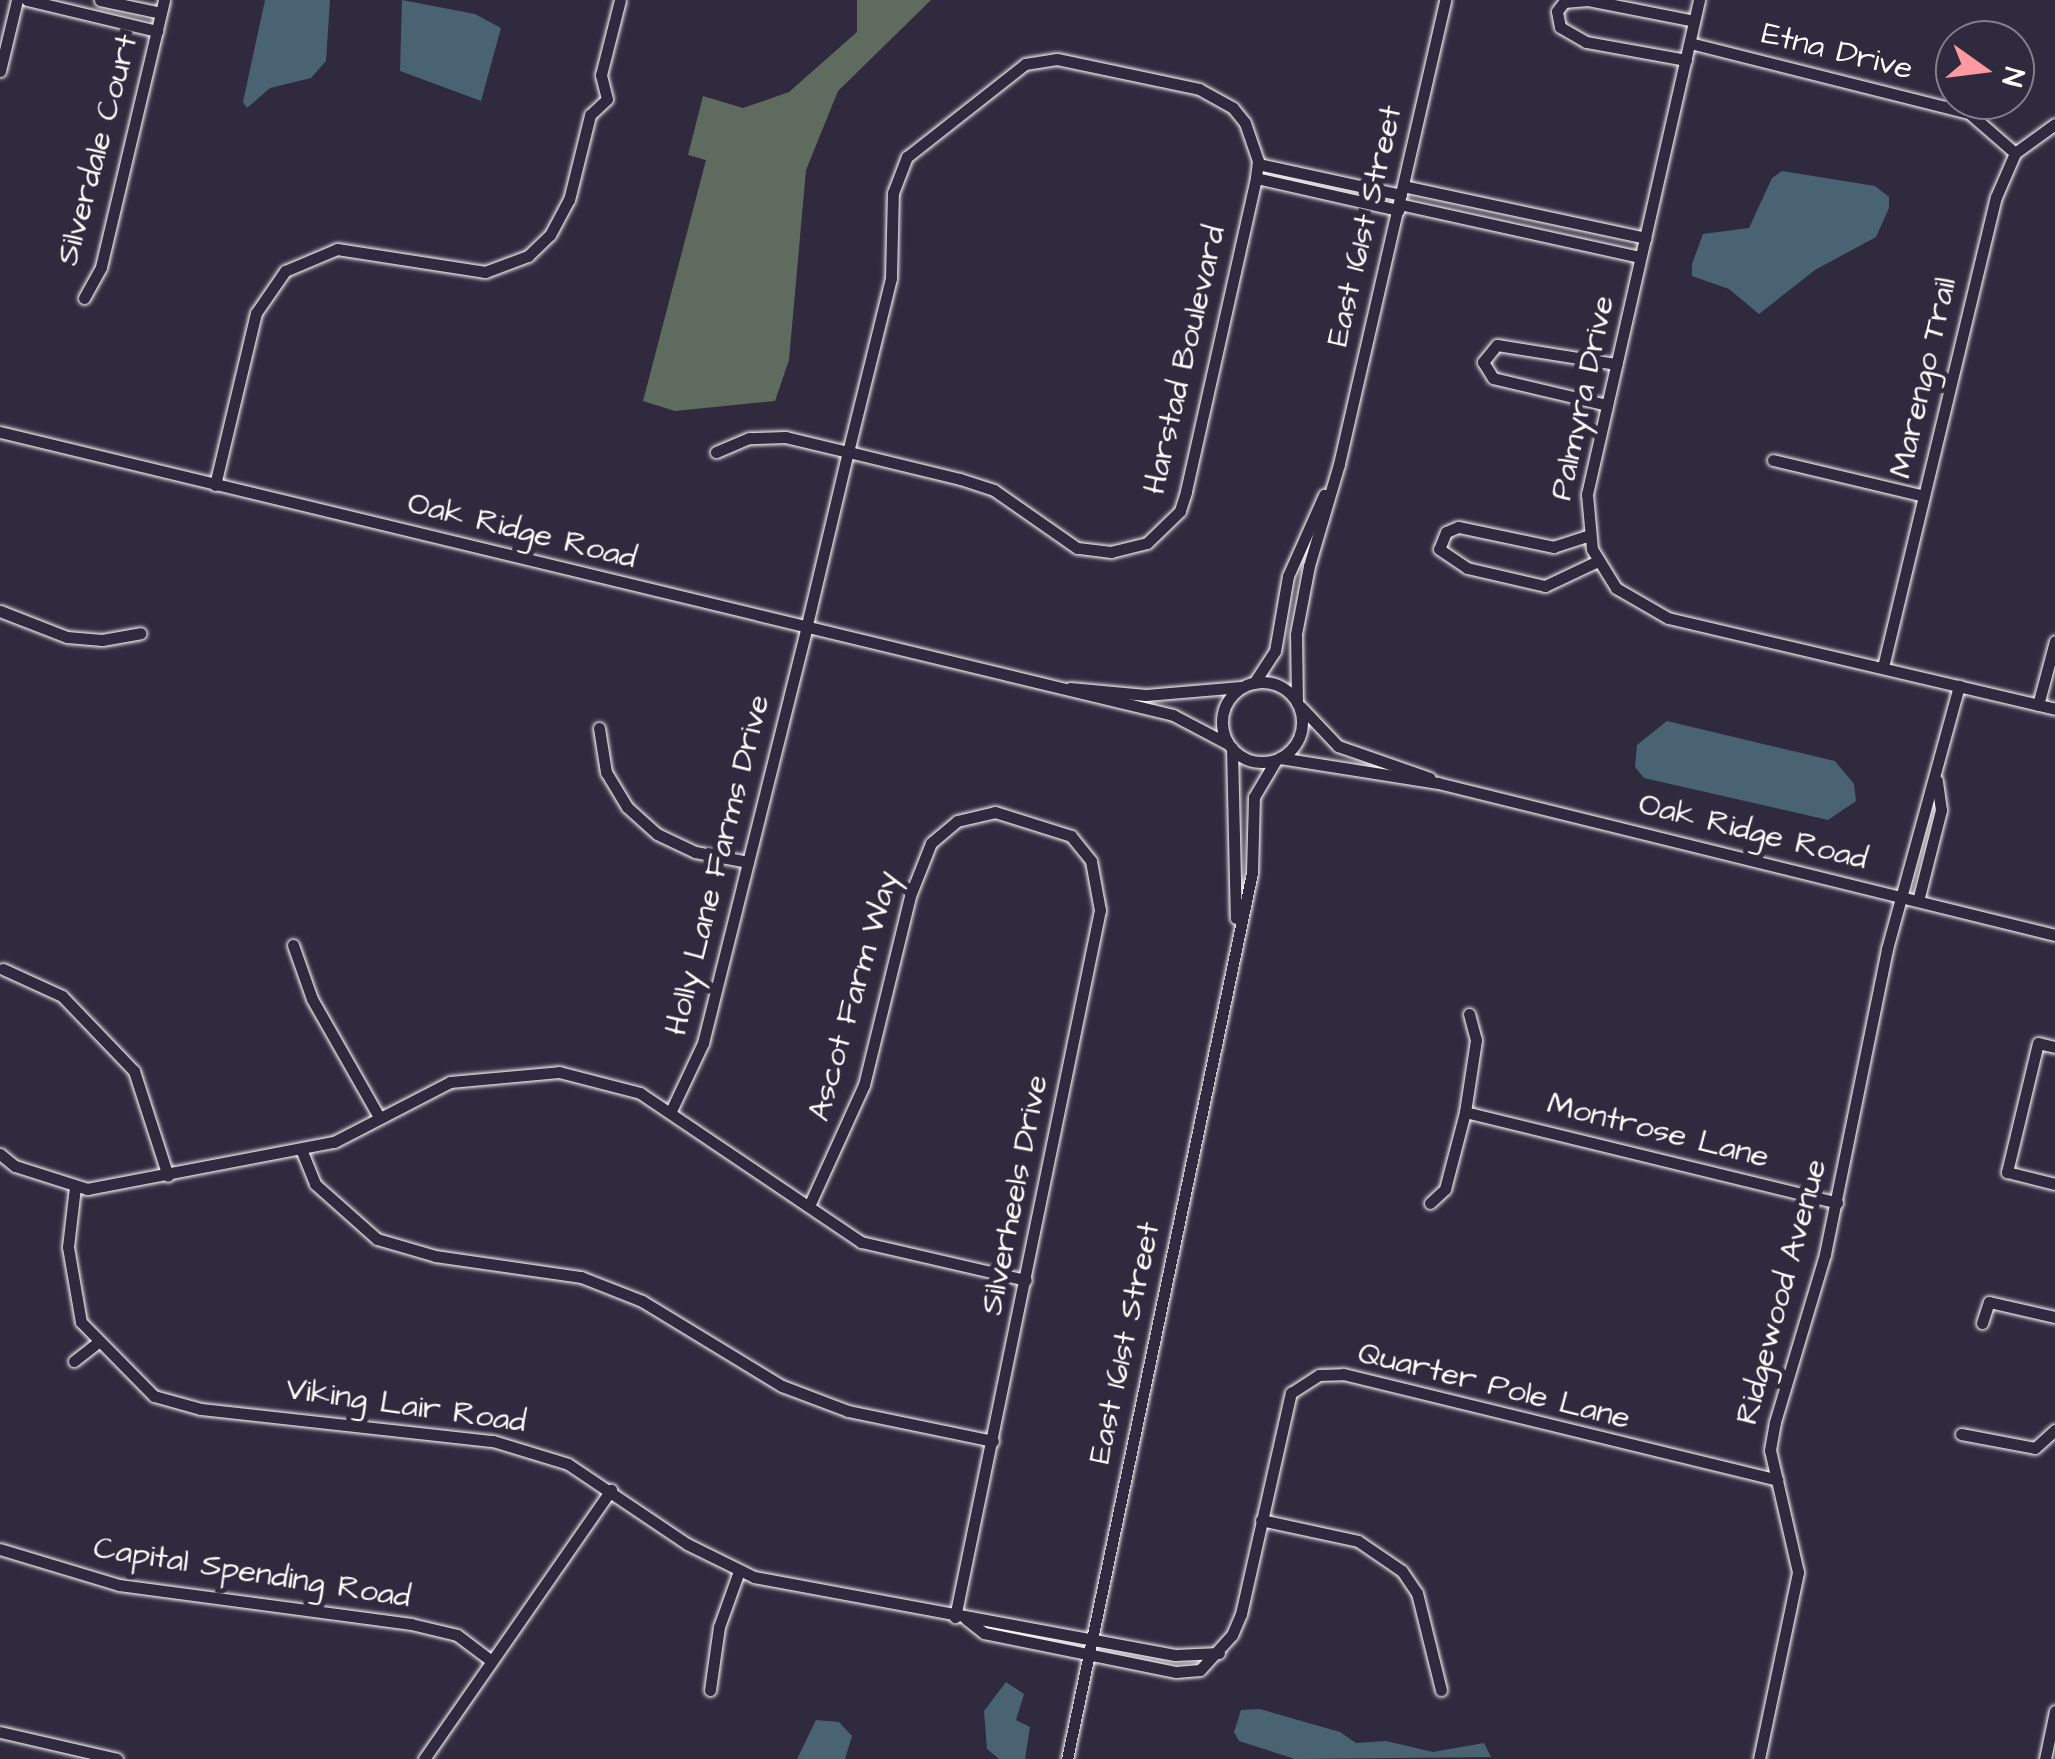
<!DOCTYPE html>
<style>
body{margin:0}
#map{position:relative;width:2055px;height:1759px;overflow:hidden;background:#2f2a3d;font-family:"Architects Daughter",sans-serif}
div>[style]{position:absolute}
.green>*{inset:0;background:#606b60}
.water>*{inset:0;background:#4a6372}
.roads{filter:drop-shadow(0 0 2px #fff) drop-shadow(0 0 2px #fff)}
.minor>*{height:11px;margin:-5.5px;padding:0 5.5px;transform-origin:5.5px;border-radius:5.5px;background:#2f2a3d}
.minor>.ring{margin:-5.5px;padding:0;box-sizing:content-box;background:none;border:11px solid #2f2a3d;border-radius:50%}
span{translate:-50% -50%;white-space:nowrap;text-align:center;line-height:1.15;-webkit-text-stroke:10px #2f2a3d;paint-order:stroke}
.street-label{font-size:32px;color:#fff}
.north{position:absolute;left:1935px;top:20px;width:100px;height:100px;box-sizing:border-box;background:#2f2a3d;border:2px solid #827f8b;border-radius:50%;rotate:104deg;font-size:28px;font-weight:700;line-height:40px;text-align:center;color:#fff}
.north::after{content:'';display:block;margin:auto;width:35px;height:45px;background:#ff9aa2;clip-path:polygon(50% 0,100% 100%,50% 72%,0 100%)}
</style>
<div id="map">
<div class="green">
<div style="clip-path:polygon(857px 0,931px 0,838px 91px,806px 170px,789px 360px,775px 401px,675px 411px,643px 401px,706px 160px,688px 155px,703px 96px,743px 108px,789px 92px,857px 32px)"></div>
</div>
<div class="water">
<div style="clip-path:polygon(265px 0,330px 0,326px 61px,311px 78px,270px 88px,247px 108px,243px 102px)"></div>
<div style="clip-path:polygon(402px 0,475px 14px,501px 28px,481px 101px,400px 71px)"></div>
<div style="clip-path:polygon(1782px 171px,1875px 186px,1889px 197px,1889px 208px,1876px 237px,1815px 270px,1759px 314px,1729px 289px,1692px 276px,1692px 264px,1703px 234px,1749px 228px,1772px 178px)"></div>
<div style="clip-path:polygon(1667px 721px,1835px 761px,1854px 784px,1856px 801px,1828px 820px,1644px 778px,1635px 767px,1637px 745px)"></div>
<div style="clip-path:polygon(1006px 1682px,1024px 1694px,1016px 1720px,1030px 1727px,1025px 1759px,999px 1759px,987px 1749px,984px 1711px)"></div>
<div style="clip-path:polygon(1260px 1709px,1340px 1732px,1356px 1743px,1386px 1741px,1433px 1752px,1484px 1743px,1491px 1757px,1295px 1759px,1239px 1741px,1234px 1732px,1241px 1710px)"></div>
<div style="clip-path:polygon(816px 1720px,839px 1722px,852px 1736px,845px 1759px,797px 1759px)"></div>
</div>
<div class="roads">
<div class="minor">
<div style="left:27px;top:0;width:134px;rotate:13.4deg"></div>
<div style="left:100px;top:0;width:62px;rotate:12deg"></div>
<div style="left:1699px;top:0;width:507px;rotate:102.77deg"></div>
<div style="left:1587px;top:494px;width:55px;rotate:84.8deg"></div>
<div style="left:1592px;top:549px;width:46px;rotate:58.4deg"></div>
<div style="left:1616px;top:588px;width:60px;rotate:30deg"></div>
<div style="left:1668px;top:618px;width:398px;rotate:13.2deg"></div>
<div style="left:1690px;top:43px;width:288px;rotate:14.1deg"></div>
<div style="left:1969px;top:113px;width:61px;rotate:41deg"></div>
<div style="left:1686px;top:60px;width:102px;rotate:-169.8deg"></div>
<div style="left:1586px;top:42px;width:30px;rotate:-150deg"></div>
<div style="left:1560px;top:27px;width:16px;rotate:-101deg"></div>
<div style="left:1557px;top:11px;width:11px;rotate:-52deg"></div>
<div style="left:1564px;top:2px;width:24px;rotate:-5deg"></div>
<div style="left:1588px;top:0;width:108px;rotate:11.2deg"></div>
<div style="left:0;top:71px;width:73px;rotate:-76.5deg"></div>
<div style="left:1258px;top:164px;width:146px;rotate:12.2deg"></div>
<div style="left:1256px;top:178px;width:146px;rotate:12.7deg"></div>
<div style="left:1403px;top:186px;width:248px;rotate:12.1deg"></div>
<div style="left:1399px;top:204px;width:247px;rotate:12.4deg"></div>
<div style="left:84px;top:298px;width:35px;rotate:-61deg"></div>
<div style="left:101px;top:267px;width:274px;rotate:-76.7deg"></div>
<div style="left:1607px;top:405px;width:117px;rotate:-166.7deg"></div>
<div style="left:1493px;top:378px;width:19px;rotate:-122deg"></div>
<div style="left:1483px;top:362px;width:22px;rotate:-51deg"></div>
<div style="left:1497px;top:345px;width:121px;rotate:9.1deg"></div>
<div style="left:0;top:432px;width:1207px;rotate:13.56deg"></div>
<div style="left:1173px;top:715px;width:62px;rotate:27.8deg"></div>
<div style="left:1773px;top:460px;width:155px;rotate:13.4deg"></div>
<div style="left:215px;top:485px;width:177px;rotate:-76.6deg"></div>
<div style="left:256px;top:313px;width:51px;rotate:-55.4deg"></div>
<div style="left:285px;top:271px;width:56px;rotate:-22.9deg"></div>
<div style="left:337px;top:249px;width:150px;rotate:8.8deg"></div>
<div style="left:485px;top:272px;width:46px;rotate:-20.4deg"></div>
<div style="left:528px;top:256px;width:30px;rotate:-44deg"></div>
<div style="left:550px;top:235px;width:40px;rotate:-62deg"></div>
<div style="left:569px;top:200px;width:88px;rotate:-76.1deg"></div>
<div style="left:590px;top:115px;width:23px;rotate:-43deg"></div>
<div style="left:607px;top:99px;width:25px;rotate:-104deg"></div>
<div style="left:601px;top:75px;width:77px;rotate:-75.8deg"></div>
<div style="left:1587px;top:536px;width:35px;rotate:162deg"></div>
<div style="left:1554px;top:547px;width:98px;rotate:-168.2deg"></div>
<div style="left:1458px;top:527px;width:13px;rotate:157deg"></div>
<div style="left:1446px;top:532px;width:18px;rotate:112deg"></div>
<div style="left:1439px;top:549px;width:34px;rotate:34deg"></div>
<div style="left:1467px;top:568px;width:80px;rotate:13deg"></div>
<div style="left:1545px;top:586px;width:59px;rotate:-25.3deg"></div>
<div style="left:0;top:611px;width:72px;rotate:21.2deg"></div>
<div style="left:67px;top:637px;width:35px;rotate:5deg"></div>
<div style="left:102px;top:640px;width:39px;rotate:-10deg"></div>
<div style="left:1883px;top:667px;width:483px;rotate:-76.5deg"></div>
<div style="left:1996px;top:197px;width:48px;rotate:-66.6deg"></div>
<div style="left:2015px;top:153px;width:49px;rotate:-35.9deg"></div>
<div class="ring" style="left:1222px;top:682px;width:69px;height:69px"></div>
<div style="left:1254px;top:683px;width:38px;rotate:-57deg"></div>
<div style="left:1275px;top:651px;width:76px;rotate:-80.2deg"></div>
<div style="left:1288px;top:576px;width:89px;rotate:-66deg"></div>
<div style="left:1070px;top:688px;width:76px;rotate:5.3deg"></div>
<div style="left:1146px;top:695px;width:95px;rotate:-4.8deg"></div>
<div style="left:1297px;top:702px;width:68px;rotate:-90.8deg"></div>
<div style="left:1296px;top:634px;width:69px;rotate:-79.2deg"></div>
<div style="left:1309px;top:566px;width:106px;rotate:-73.6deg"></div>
<div style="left:1339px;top:464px;width:476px;rotate:-77.1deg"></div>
<div style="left:2038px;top:705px;width:66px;rotate:-75.1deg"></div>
<div style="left:1301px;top:707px;width:54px;rotate:46.5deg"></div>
<div style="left:1338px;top:746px;width:97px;rotate:19.2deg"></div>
<div style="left:599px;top:728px;width:45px;rotate:81deg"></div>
<div style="left:606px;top:772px;width:41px;rotate:59deg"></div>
<div style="left:627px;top:807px;width:40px;rotate:42deg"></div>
<div style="left:657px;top:834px;width:42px;rotate:25.3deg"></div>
<div style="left:695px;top:852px;width:54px;rotate:10.7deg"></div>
<div style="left:1232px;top:748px;width:170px;rotate:88.7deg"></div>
<div style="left:1280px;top:758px;width:160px;rotate:9deg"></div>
<div style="left:1438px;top:783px;width:635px;rotate:13.84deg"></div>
<div style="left:1918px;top:901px;width:94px;rotate:-75.8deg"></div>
<div style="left:1941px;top:810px;width:30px;rotate:-98deg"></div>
<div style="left:293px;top:945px;width:57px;rotate:70.6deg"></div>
<div style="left:312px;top:999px;width:136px;rotate:60.4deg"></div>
<div style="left:3px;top:969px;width:65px;rotate:24.6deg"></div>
<div style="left:62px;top:996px;width:104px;rotate:46.2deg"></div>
<div style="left:134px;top:1071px;width:110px;rotate:72.1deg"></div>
<div style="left:2055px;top:1047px;width:17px;rotate:-167deg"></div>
<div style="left:2038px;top:1043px;width:133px;rotate:103.5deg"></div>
<div style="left:2007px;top:1172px;width:49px;rotate:14deg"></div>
<div style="left:671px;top:1111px;width:75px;rotate:-64.8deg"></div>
<div style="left:703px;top:1043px;width:427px;rotate:-76deg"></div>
<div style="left:806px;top:629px;width:182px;rotate:-76.7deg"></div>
<div style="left:848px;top:452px;width:179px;rotate:-76.1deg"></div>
<div style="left:891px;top:278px;width:85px;rotate:-88.7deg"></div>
<div style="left:893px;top:193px;width:39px;rotate:-69deg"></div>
<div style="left:907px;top:157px;width:150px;rotate:-38.2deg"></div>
<div style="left:1025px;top:64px;width:32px;rotate:-9deg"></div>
<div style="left:1057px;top:59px;width:145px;rotate:11.9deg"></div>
<div style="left:1199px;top:89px;width:39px;rotate:29deg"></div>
<div style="left:1233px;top:108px;width:19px;rotate:51deg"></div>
<div style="left:1245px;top:123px;width:40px;rotate:71.1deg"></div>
<div style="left:1258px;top:161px;width:17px;rotate:97deg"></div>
<div style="left:1256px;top:178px;width:322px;rotate:102.6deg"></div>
<div style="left:1186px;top:492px;width:20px;rotate:108deg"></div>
<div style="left:1180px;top:511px;width:46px;rotate:135.9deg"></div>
<div style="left:1147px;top:543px;width:37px;rotate:166deg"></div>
<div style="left:1111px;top:552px;width:34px;rotate:-173deg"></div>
<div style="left:1077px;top:548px;width:101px;rotate:-145.1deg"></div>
<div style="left:994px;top:490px;width:36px;rotate:-162deg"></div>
<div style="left:960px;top:479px;width:115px;rotate:-166.4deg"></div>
<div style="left:848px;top:452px;width:65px;rotate:-166.6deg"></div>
<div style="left:785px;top:437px;width:36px;rotate:178deg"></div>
<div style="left:749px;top:438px;width:36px;rotate:157deg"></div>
<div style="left:1465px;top:1112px;width:383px;rotate:13.7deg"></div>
<div style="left:301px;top:1149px;width:38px;rotate:68deg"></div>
<div style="left:315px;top:1184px;width:83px;rotate:41.6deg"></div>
<div style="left:377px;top:1239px;width:60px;rotate:16.3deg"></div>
<div style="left:435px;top:1256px;width:148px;rotate:8.2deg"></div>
<div style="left:581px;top:1277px;width:66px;rotate:21.5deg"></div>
<div style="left:642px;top:1301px;width:164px;rotate:31.3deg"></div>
<div style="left:782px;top:1386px;width:71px;rotate:20.7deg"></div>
<div style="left:848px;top:1411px;width:148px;rotate:11.7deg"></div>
<div style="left:0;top:1154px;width:19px;rotate:39deg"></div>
<div style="left:15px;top:1166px;width:76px;rotate:17.7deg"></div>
<div style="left:87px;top:1189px;width:251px;rotate:-10.8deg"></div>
<div style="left:334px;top:1142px;width:131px;rotate:-27.3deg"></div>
<div style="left:450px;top:1082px;width:109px;rotate:-5.2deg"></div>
<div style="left:559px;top:1072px;width:84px;rotate:14.5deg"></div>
<div style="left:640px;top:1093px;width:267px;rotate:34deg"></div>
<div style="left:861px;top:1242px;width:169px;rotate:13deg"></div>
<div style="left:75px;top:1187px;width:60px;rotate:96.7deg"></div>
<div style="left:68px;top:1247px;width:76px;rotate:80.2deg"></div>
<div style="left:81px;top:1322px;width:104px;rotate:45.4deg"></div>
<div style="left:154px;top:1396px;width:49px;rotate:15.5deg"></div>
<div style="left:201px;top:1409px;width:294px;rotate:6.3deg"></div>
<div style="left:493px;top:1441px;width:78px;rotate:17deg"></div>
<div style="left:568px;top:1464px;width:143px;rotate:33.9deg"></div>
<div style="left:687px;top:1544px;width:75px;rotate:26.2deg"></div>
<div style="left:754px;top:1577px;width:428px;rotate:10.5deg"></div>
<div style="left:1175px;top:1655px;width:44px;rotate:-2.6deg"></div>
<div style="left:1430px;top:1203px;width:21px;rotate:-43deg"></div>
<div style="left:1445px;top:1189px;width:80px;rotate:-75.4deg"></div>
<div style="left:1465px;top:1112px;width:73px;rotate:-81.3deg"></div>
<div style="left:1476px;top:1040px;width:27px;rotate:-105deg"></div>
<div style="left:809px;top:1206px;width:133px;rotate:-65.6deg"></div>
<div style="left:864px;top:1085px;width:195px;rotate:-76.3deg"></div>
<div style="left:910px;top:896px;width:57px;rotate:-68.4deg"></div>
<div style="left:931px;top:843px;width:34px;rotate:-40deg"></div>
<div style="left:957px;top:821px;width:39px;rotate:-13deg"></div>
<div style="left:995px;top:812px;width:80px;rotate:17.5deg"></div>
<div style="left:1071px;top:836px;width:32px;rotate:51deg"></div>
<div style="left:1091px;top:861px;width:50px;rotate:79.6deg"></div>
<div style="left:1100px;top:910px;width:722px;rotate:101.59deg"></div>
<div style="left:1982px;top:1323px;width:22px;rotate:-72deg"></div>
<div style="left:1989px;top:1302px;width:68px;rotate:12.8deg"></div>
<div style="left:74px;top:1361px;width:28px;rotate:-38deg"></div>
<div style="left:1961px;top:1434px;width:75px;rotate:10.7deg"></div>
<div style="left:2035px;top:1448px;width:27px;rotate:-42deg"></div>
<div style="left:1261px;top:1520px;width:99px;rotate:12.2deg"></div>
<div style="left:1358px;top:1541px;width:53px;rotate:34.3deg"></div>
<div style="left:1402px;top:1571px;width:27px;rotate:56deg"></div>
<div style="left:1417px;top:1593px;width:100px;rotate:76.1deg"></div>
<div style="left:0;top:1549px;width:124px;rotate:16.8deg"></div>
<div style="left:119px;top:1585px;width:295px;rotate:7.6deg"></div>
<div style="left:411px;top:1624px;width:47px;rotate:13.4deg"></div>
<div style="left:457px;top:1635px;width:41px;rotate:37.1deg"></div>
<div style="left:966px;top:1619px;width:23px;rotate:38deg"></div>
<div style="left:984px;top:1633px;width:196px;rotate:11.5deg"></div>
<div style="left:1176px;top:1672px;width:24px;rotate:-5deg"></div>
<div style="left:1200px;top:1670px;width:47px;rotate:-47.6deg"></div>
<div style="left:1232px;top:1635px;width:23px;rotate:-67deg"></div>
<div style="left:1241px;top:1614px;width:227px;rotate:-77.3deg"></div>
<div style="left:1291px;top:1393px;width:33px;rotate:-33deg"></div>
<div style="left:1319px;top:1375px;width:24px;rotate:-2deg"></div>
<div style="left:1343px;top:1374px;width:447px;rotate:13.7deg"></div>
<div style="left:710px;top:1690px;width:64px;rotate:-81.9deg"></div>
<div style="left:719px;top:1627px;width:59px;rotate:-70.3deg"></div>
<div style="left:0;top:1732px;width:120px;rotate:13deg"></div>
<div style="left:424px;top:1759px;width:328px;rotate:-55.2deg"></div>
<div style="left:1067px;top:1759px;width:905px;rotate:-78.21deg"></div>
<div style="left:1252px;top:873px;width:76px;rotate:-88.5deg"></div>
<div style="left:1254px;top:797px;width:43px;rotate:-59.3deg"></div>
<div style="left:1759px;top:1759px;width:191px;rotate:-78.2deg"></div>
<div style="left:1798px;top:1572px;width:125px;rotate:-102.9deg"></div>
<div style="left:1770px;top:1450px;width:28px;rotate:-80deg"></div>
<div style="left:1775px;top:1422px;width:175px;rotate:-73.4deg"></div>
<div style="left:1825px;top:1254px;width:311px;rotate:-78.5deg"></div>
<div style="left:1887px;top:949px;width:273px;rotate:-74.7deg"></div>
<div style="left:2045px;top:1759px;width:49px;rotate:-78.2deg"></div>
</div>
</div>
<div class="street-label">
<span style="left:1837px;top:52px;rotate:14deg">Etna Drive</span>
<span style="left:98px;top:150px;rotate:-75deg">Silverdale Court</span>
<span style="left:1365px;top:226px;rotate:-77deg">East 161st Street</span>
<span style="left:1185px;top:360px;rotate:-77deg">Harstad Boulevard</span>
<span style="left:1924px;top:378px;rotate:-77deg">Marengo Trail</span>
<span style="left:1583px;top:398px;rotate:-78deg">Palmyra Drive</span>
<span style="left:522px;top:531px;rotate:14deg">Oak Ridge Road</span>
<span style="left:1753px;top:832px;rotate:14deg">Oak Ridge Road</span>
<span style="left:718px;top:865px;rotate:-76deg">Holly Lane Farms Drive</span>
<span style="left:854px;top:996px;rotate:-74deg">Ascot Farm Way</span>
<span style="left:1658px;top:1131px;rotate:14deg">Montrose Lane</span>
<span style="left:1015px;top:1195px;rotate:-79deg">Silverheels Drive</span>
<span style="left:1782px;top:1292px;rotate:-75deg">Ridgewood Avenue</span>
<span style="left:1125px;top:1343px;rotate:-78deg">East 161st Street</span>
<span style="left:1494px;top:1386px;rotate:14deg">Quarter Pole Lane</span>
<span style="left:406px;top:1406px;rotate:8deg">Viking Lair Road</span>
<span style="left:252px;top:1573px;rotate:9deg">Capital Spending Road</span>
</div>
<div class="north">N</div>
</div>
